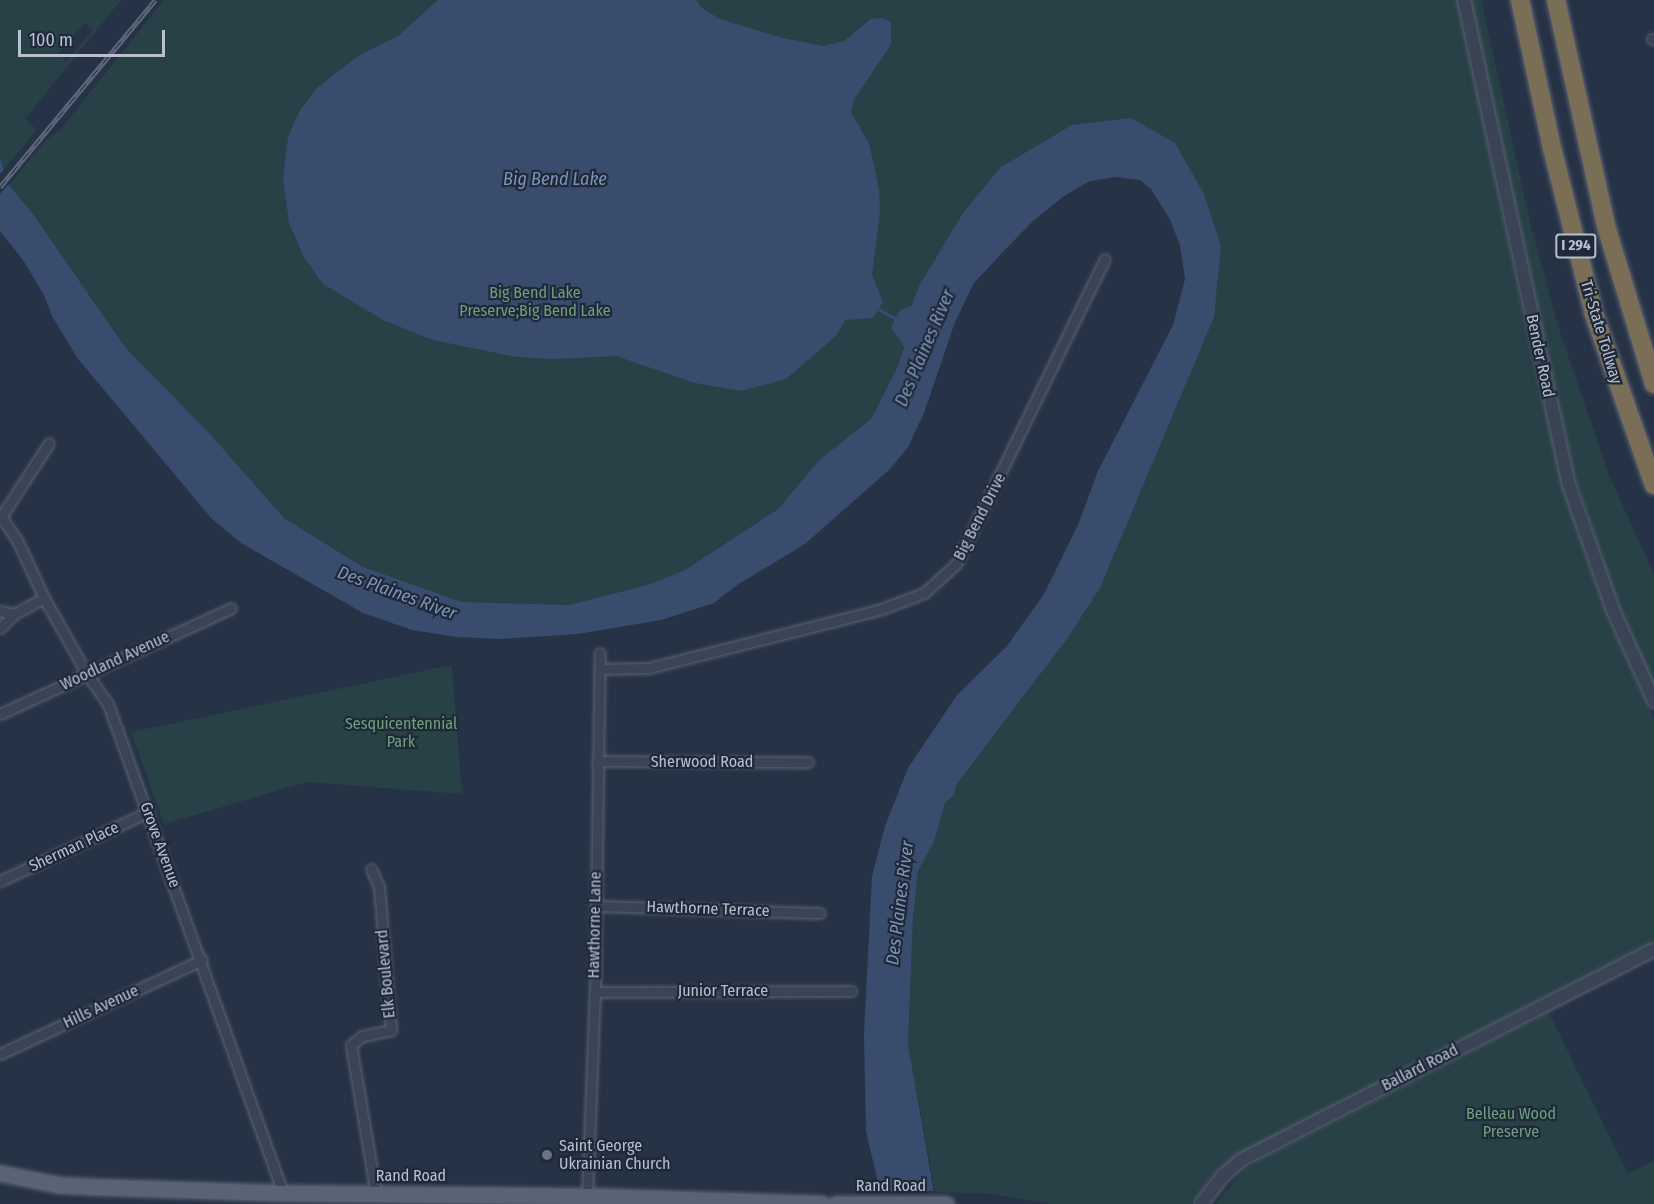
<!DOCTYPE html>
<style>
body{margin:0}
#map{position:relative;width:1654px;height:1204px;overflow:hidden;background:#263245;font-family:"Fira Sans Condensed",sans-serif}
div>[style]{position:absolute}
.green>*{inset:0;background:#284146}
.water>*{inset:0;background:#394c6d}
.pier>*{inset:0;background:#263245;transform-origin:0 0}
.stream>*{height:3px;margin:-1.5px;padding:0 1.5px;transform-origin:1.5px;border-radius:1.5px;background:#394c6d}
.roads{filter:drop-shadow(0 0 2px #596272) drop-shadow(0 0 2px #596272)}
.minor>*{height:9px;margin:-4.5px;padding:0 4.5px;transform-origin:4.5px;border-radius:4.5px;background:#3a4454}
.tertiary>*{height:12px;margin:-6px;padding:0 6px;transform-origin:6px;border-radius:6px;background:#3a4454}
.primary>*{height:15px;margin:-7.5px;padding:0 7.5px;transform-origin:7.5px;border-radius:7.5px;background:#596374}
.motorway>*{height:18px;margin:-9px;padding:0 9px;transform-origin:9px;border-radius:9px;background:#7b6e57}
.rail>*{height:5px;margin-top:-2.5px;transform-origin:0;background:repeating-linear-gradient(90deg,#1f293a 0 9px,#5c687c 0 18px);box-sizing:border-box;border-block:2px solid #5c687c}
.dots>*{width:16px;height:16px;translate:-50% -50%;box-sizing:border-box;border:3px solid #1f293a;border-radius:50%}
span{translate:-50% -50%;white-space:nowrap;text-align:center;line-height:1.15;-webkit-text-stroke:4.5px #1f293a;paint-order:stroke}
.shield-label span{padding:2px 4px;background:#1f293a;border:2px solid;border-radius:4px;-webkit-text-stroke-width:0}
.shield-label{font-size:15px;color:#b8c0ce;font-weight:700}
.park-label{font-size:16px;color:#6ea07b}
.street-label{font-size:16px;color:#b8c0ce}
.poi-label{font-size:16px;color:#b8c0ce}
.left{translate:0 -50%;text-align:left}
.water-label{font-size:18px;color:#7e94b6;font-style:italic}
.scale{position:absolute;left:18px;top:30px;width:147px;height:27px;box-sizing:border-box;border:3px solid #b8c0ce;border-top:0;padding-left:8px;font-size:18px;line-height:21px;white-space:nowrap;color:#b8c0ce;-webkit-text-stroke:4px #1f293a;paint-order:stroke}
</style>
<div id="map">
<div class="green">
<div style="clip-path:polygon(evenodd,0 0,121px 0,25px 119px,37px 130px,4px 169px,0 157px,0 0,85px 23px,93px 30px,66px 61px,58px 54px,85px 23px)"></div>
<div style="clip-path:polygon(164px 0,1457px 0,1532px 355px,1564px 490px,1605px 610px,1654px 718px,1654px 941px,1253px 1147px,1215px 1173px,1191px 1204px,1052px 1204px,993px 1194px,935px 1192px,908px 1044px,913px 918px,918px 871px,934px 842px,945px 803px,954px 795px,956px 785px,1067px 639px,1100px 588px,1214px 316px,1131px 118px,939px 256px,919px 286px,897px 337px,904px 346px,897px 368px,871px 419px,819px 460px,778px 509px,685px 570px,651px 584px,569px 605px,462px 602px,363px 567px,284px 518px,211px 435px,125px 347px,33px 214px,9px 185px,47px 139px,60px 130px)"></div>
<div style="clip-path:polygon(1471px 0,1481px 0,1532px 230px,1559px 329px,1609px 475px,1654px 574px,1654px 686px,1617px 601px,1575px 476px)"></div>
<div style="clip-path:polygon(452px 665px,462px 794px,307px 782px,164px 824px,131px 732px)"></div>
<div style="clip-path:polygon(1549px 1013px,1628px 1174px,1654px 1161px,1654px 1204px,1216px 1204px,1245px 1169px,1262px 1158px)"></div>
</div>
<div class="water">
<div style="clip-path:polygon(438px 0,696px 0,702px 8px,720px 19px,783px 38px,823px 46px,844px 41px,871px 19px,881px 18px,891px 22px,891px 44px,854px 100px,851px 113px,869px 143px,879px 189px,880px 211px,872px 275px,883px 302px,873px 318px,845px 320px,837px 335px,786px 379px,741px 391px,695px 383px,616px 356px,555px 359px,516px 357px,433px 340px,383px 320px,323px 284px,304px 257px,289px 223px,283px 178px,288px 137px,300px 110px,317px 88px,358px 56px,398px 36px)"></div>
<div style="clip-path:polygon(1131px 118px,1175px 143px,1204px 194px,1221px 246px,1214px 317px,1100px 588px,1067px 639px,956px 785px,954px 795px,945px 803px,934px 842px,918px 871px,913px 918px,908px 1044px,936px 1204px,883px 1204px,866px 1131px,864px 1034px,872px 876px,885px 826px,908px 768px,957px 695px,1007px 646px,1044px 594px,1078px 525px,1098px 471px,1173px 325px,1185px 279px,1180px 245px,1170px 220px,1151px 189px,1140px 180px,1116px 177px,1090px 181px,1064px 196px,1032px 222px,1000px 255px,974px 283px,955px 322px,924px 413px,908px 447px,890px 469px,805px 544px,737px 585px,714px 603px,661px 620px,578px 634px,498px 639px,456px 637px,412px 630px,363px 613px,241px 543px,212px 519px,78px 359px,52px 316px,44px 295px,23px 260px,0 231px,0 157px,9px 185px,33px 214px,125px 347px,211px 435px,284px 518px,363px 567px,462px 602px,569px 605px,651px 584px,685px 570px,778px 509px,819px 460px,871px 419px,897px 368px,904px 347px,891px 327px,899px 311px,911px 306px,919px 286px,963px 213px,1001px 167px,1072px 125px)"></div>
</div>
<div class="pier">
<div style="clip-path:polygon(6px 167px,11px 181px,0 194px,0 174px)"></div>
<div style="left:877px;top:1191px;width:61px;height:13px"></div>
</div>
<div class="stream">
<div style="left:878px;top:309px;width:23px;rotate:29deg"></div>
</div>
<div class="roads">
<div class="minor">
<div style="left:1652px;top:39px;width:2px"></div>
<div style="left:0;top:515px;width:30px;rotate:56deg"></div>
<div style="left:17px;top:540px;width:64px;rotate:65deg"></div>
<div style="left:44px;top:598px;width:87px;rotate:60.5deg"></div>
<div style="left:87px;top:674px;width:37px;rotate:55deg"></div>
<div style="left:108px;top:704px;width:519px;rotate:70.31deg"></div>
<div style="left:1px;top:517px;width:88px;rotate:-57deg"></div>
<div style="left:0;top:611px;width:14px;rotate:12deg"></div>
<div style="left:0;top:628px;width:20px;rotate:-45deg"></div>
<div style="left:14px;top:614px;width:34px;rotate:-28deg"></div>
<div style="left:600px;top:669px;width:49px;rotate:-1.2deg"></div>
<div style="left:649px;top:668px;width:237px;rotate:-14.2deg"></div>
<div style="left:879px;top:610px;width:48px;rotate:-20.7deg"></div>
<div style="left:924px;top:593px;width:43px;rotate:-42.2deg"></div>
<div style="left:956px;top:564px;width:339px;rotate:-64deg"></div>
<div style="left:0;top:714px;width:254px;rotate:-24.6deg"></div>
<div style="left:597px;top:761px;width:211px;rotate:0.3deg"></div>
<div style="left:371px;top:869px;width:20px;rotate:66deg"></div>
<div style="left:379px;top:887px;width:144px;rotate:85.2deg"></div>
<div style="left:391px;top:1030px;width:30px;rotate:168deg"></div>
<div style="left:362px;top:1036px;width:14px;rotate:141deg"></div>
<div style="left:351px;top:1045px;width:151px;rotate:80.5deg"></div>
<div style="left:0;top:881px;width:163px;rotate:-25deg"></div>
<div style="left:596px;top:906px;width:224px;rotate:1.8deg"></div>
<div style="left:595px;top:992px;width:256px;rotate:-0.2deg"></div>
<div style="left:0;top:1054px;width:223px;rotate:-25deg"></div>
<div style="left:587px;top:1196px;width:204px;rotate:-87.8deg"></div>
<div style="left:595px;top:992px;width:339px;rotate:-89.2deg"></div>
</div>
<div class="tertiary">
<div style="left:1464px;top:0;width:496px;rotate:77.8deg"></div>
<div style="left:1569px;top:485px;width:133px;rotate:70.6deg"></div>
<div style="left:1613px;top:610px;width:100px;rotate:65.7deg"></div>
<div style="left:1201px;top:1204px;width:37px;rotate:-52deg"></div>
<div style="left:1224px;top:1175px;width:23px;rotate:-41deg"></div>
<div style="left:1241px;top:1160px;width:463px;rotate:-27deg"></div>
</div>
<div class="primary">
<div style="left:0;top:1173px;width:60px;rotate:11.5deg"></div>
<div style="left:59px;top:1185px;width:43px;rotate:2.7deg"></div>
<div style="left:102px;top:1187px;width:181px;rotate:1.9deg"></div>
<div style="left:283px;top:1193px;width:304px;rotate:0.6deg"></div>
<div style="left:587px;top:1196px;width:235px;rotate:1.9deg"></div>
<div style="left:836px;top:1204px;width:110px"></div>
</div>
<div class="motorway">
<div style="left:1520px;top:0;width:151px;rotate:77.8deg"></div>
<div style="left:1552px;top:148px;width:171px;rotate:75.8deg"></div>
<div style="left:1594px;top:314px;width:181px;rotate:70.7deg"></div>
<div style="left:1556px;top:0;width:231px;rotate:77.5deg"></div>
<div style="left:1606px;top:226px;width:165px;rotate:73.1deg"></div>
</div>
</div>
<div class="rail">
<div style="left:0;top:187px;width:243px;rotate:-50.3deg"></div>
</div>
<div class="dots">
<div style="left:547px;top:1155px;background:#6b7280"></div>
</div>
<div class="shield-label">
<span style="left:1576px;top:246px">I 294</span>
</div>
<div class="park-label">
<span style="left:535px;top:302px">Big Bend Lake<br>Preserve;Big Bend Lake</span>
<span style="left:401px;top:733px">Sesquicentennial<br>Park</span>
<span style="left:1511px;top:1123px">Belleau Wood<br>Preserve</span>
</div>
<div class="street-label">
<span style="left:1601px;top:332px;rotate:73deg">Tri-State Tollway</span>
<span style="left:1540px;top:356px;rotate:78deg">Bender Road</span>
<span style="left:980px;top:517px;rotate:-63deg">Big Bend Drive</span>
<span style="left:115px;top:661px;rotate:-25deg">Woodland Avenue</span>
<span style="left:702px;top:762px">Sherwood Road</span>
<span style="left:160px;top:845px;rotate:70deg">Grove Avenue</span>
<span style="left:74px;top:847px;rotate:-25deg">Sherman Place</span>
<span style="left:708px;top:909px;rotate:2deg">Hawthorne Terrace</span>
<span style="left:595px;top:925px;rotate:-89deg">Hawthorne Lane</span>
<span style="left:386px;top:974px;rotate:-95deg">Elk Boulevard</span>
<span style="left:723px;top:991px">Junior Terrace</span>
<span style="left:101px;top:1007px;rotate:-25deg">Hills Avenue</span>
<span style="left:1420px;top:1068px;rotate:-27deg">Ballard Road</span>
<span style="left:411px;top:1176px">Rand Road</span>
<span style="left:891px;top:1186px">Rand Road</span>
</div>
<div class="poi-label">
<span class="left" style="left:559px;top:1155px">Saint George<br>Ukrainian Church</span>
</div>
<div class="water-label">
<span style="left:555px;top:179px">Big Bend Lake</span>
<span style="left:925px;top:348px;rotate:-67deg">Des Plaines River</span>
<span style="left:397px;top:593px;rotate:20deg">Des Plaines River</span>
<span style="left:900px;top:903px;rotate:-83deg">Des Plaines River</span>
</div>
<div class="scale">100 m</div>
</div>
